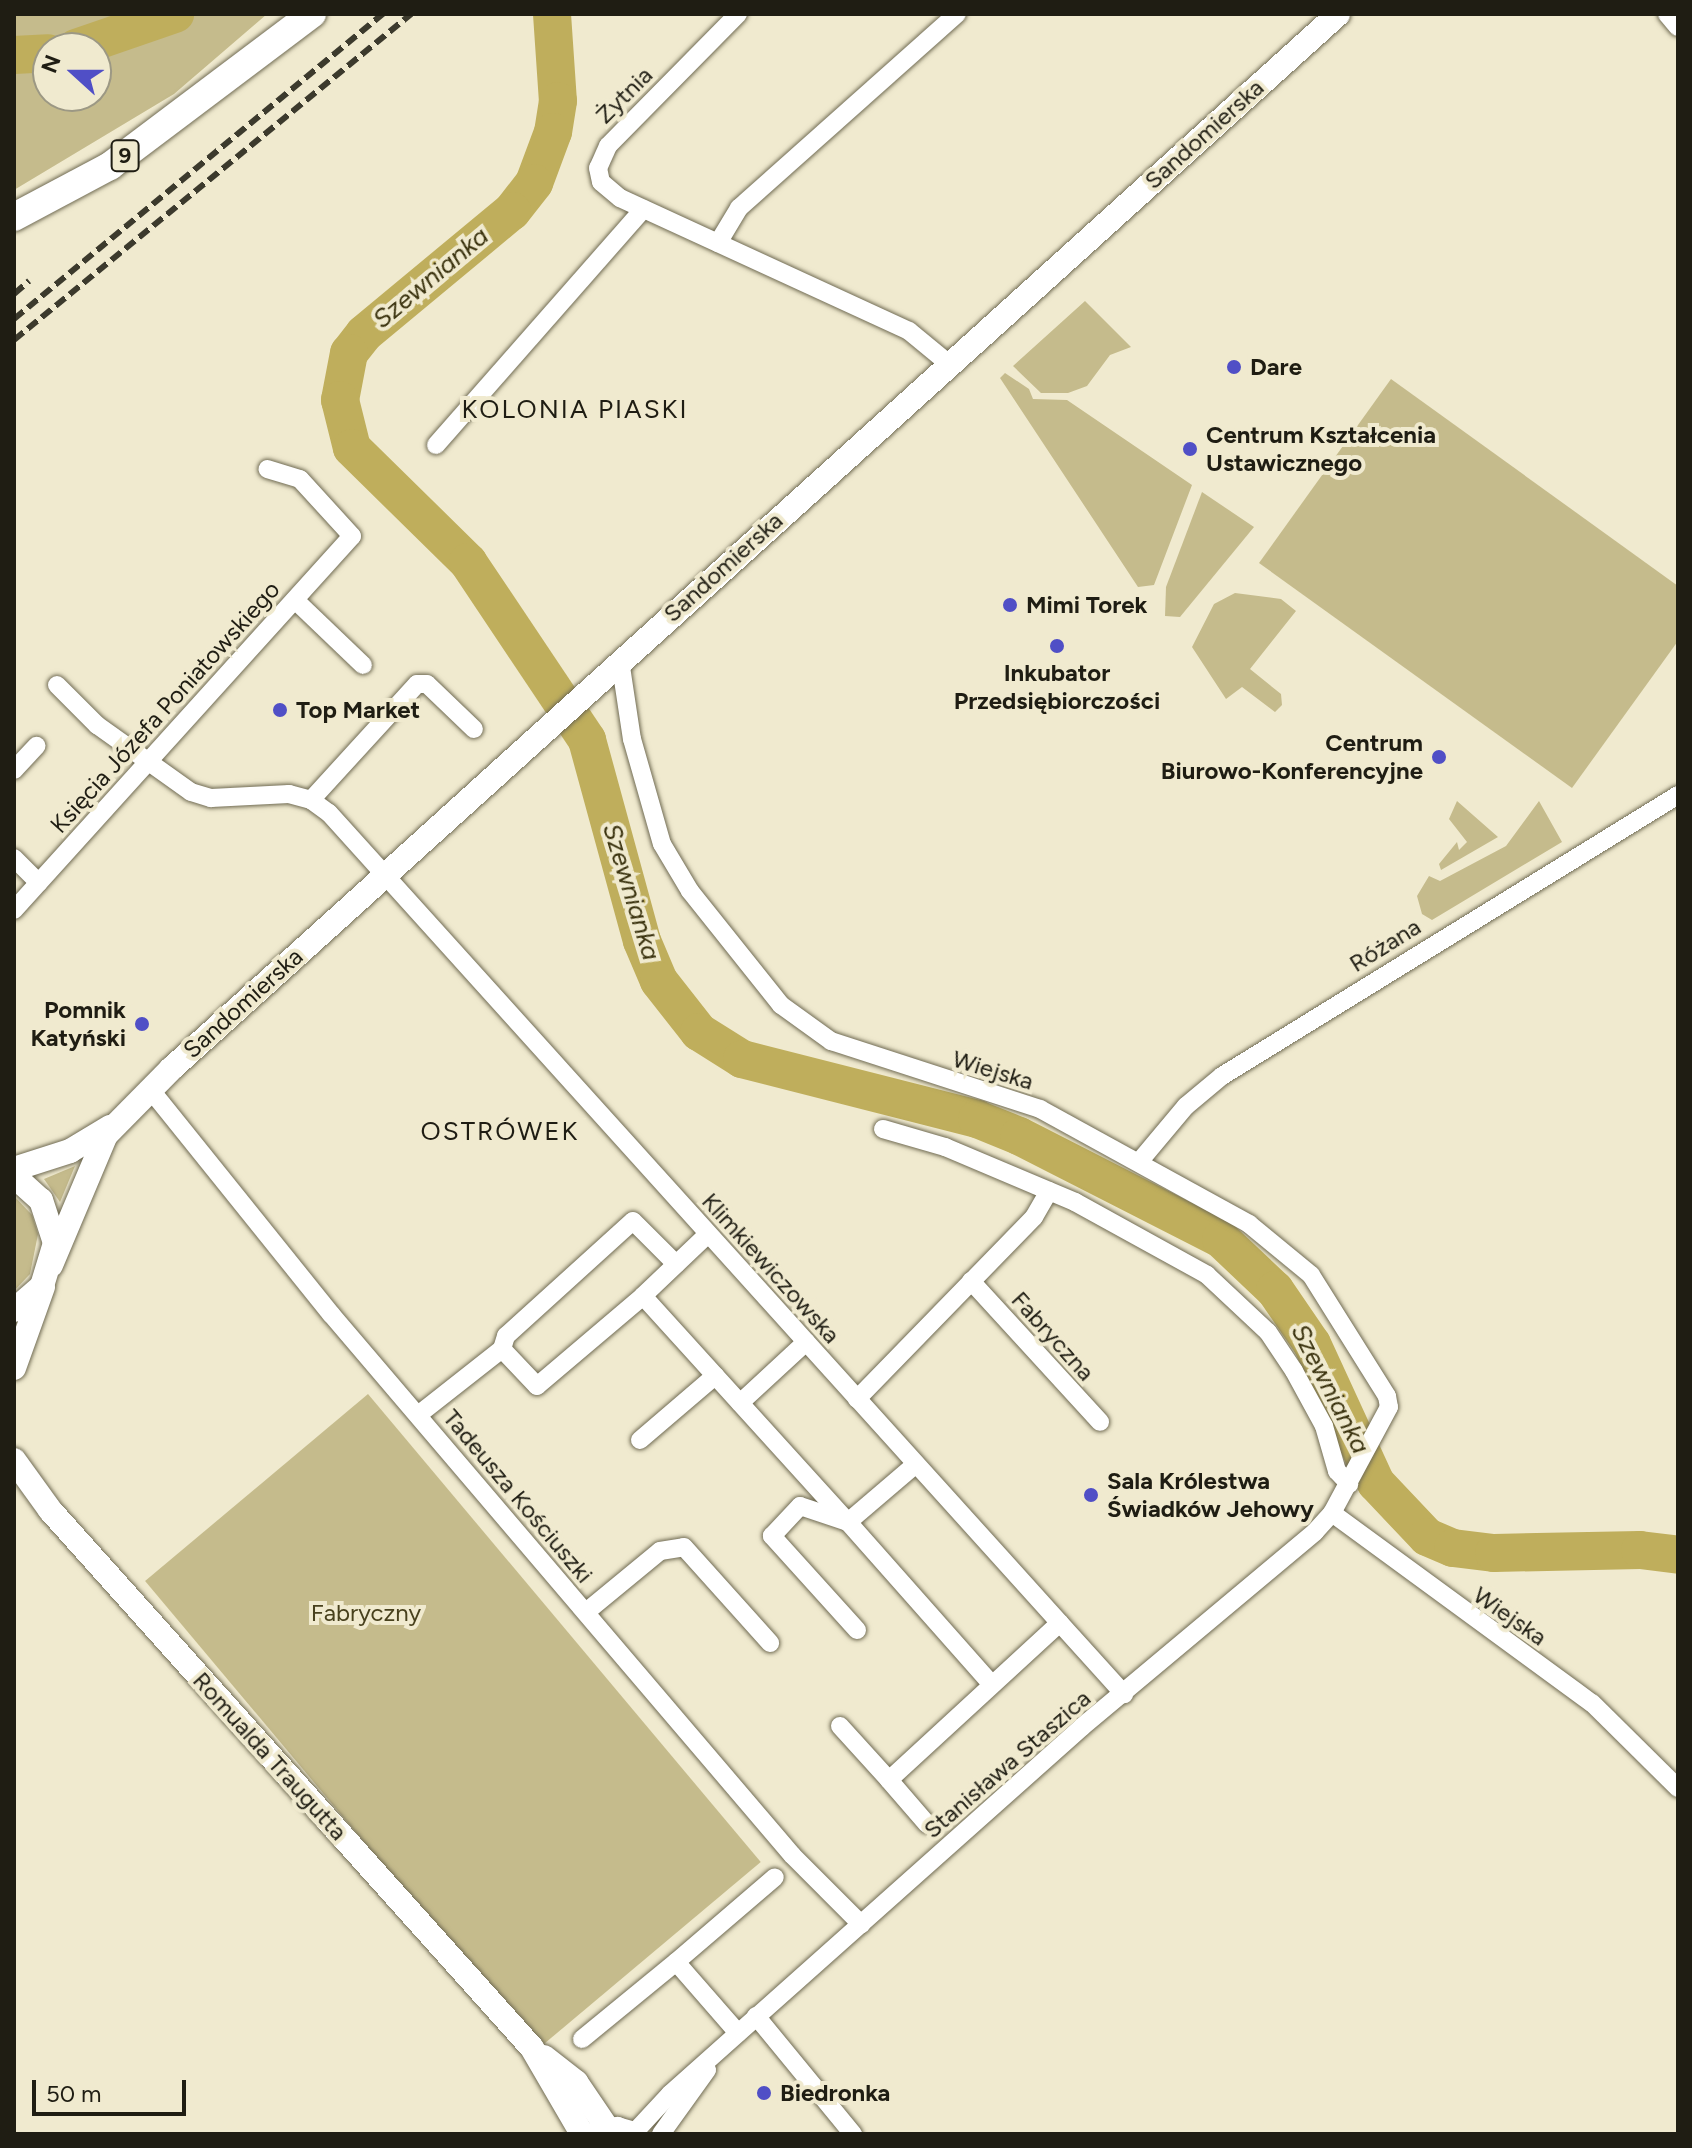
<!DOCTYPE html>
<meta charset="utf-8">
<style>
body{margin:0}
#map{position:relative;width:1692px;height:2148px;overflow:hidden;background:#f0eacf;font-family:Figtree,sans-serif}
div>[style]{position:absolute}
.green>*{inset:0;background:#c5bb8c;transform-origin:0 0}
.river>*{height:38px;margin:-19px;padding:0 19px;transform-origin:19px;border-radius:19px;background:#bfae5c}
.roads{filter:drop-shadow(0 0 2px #706b53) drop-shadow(0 0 2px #706b53)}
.street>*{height:18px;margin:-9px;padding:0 9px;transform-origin:9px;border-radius:9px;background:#fff}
.secondary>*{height:24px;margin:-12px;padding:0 12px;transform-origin:12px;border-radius:12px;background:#fff}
.primary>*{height:28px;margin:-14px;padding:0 14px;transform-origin:14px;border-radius:14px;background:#fff}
.rail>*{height:6px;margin-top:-3px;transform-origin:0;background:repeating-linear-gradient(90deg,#3c3a2d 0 12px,transparent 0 18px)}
.dots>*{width:22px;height:22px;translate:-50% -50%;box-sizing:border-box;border:4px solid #f0eacf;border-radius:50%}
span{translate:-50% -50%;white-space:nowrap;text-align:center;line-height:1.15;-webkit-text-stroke:8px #f0eacf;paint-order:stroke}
.shield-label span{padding:2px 6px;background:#f0eacf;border:2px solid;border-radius:6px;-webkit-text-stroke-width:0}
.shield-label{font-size:22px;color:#1f1d13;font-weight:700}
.street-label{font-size:24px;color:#1f1d13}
.poi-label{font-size:24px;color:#1f1d13;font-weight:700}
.left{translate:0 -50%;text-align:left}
.right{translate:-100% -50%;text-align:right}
.park-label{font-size:24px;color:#48411d}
.water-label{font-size:26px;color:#3a320e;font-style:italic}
.neighbourhood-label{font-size:26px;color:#1f1d13;letter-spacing:2px}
.frame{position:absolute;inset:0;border:16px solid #1f1d13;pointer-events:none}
.north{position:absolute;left:32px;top:32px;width:80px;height:80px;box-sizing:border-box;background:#f0eacf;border:2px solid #9c9884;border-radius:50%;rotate:291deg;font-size:22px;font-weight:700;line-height:32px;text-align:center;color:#1f1d13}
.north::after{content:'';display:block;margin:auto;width:28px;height:36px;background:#504fc6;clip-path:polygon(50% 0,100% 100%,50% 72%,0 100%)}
.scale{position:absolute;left:32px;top:2080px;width:154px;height:36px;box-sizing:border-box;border:4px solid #1f1d13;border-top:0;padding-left:10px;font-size:24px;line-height:28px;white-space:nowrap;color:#1f1d13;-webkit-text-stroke:6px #f0eacf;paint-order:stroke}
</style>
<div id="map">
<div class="green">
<div style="clip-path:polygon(evenodd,14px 14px,267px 14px,174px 94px,14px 190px,14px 14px,96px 48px,96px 96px,48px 96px,48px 48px,96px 48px)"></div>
<div style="clip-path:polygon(1085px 301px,1131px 347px,1110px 355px,1087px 386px,1068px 393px,1041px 393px,1013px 366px)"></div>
<div style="clip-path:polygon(1005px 373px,1029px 389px,1033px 399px,1067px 400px,1192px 485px,1154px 585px,1138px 587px,1000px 378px)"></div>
<div style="clip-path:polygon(1391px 379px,1678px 586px,1678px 641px,1572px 788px,1259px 563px)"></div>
<div style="clip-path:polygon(1202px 492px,1254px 527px,1180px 617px,1165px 616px,1166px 587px)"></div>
<div style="clip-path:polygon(1235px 593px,1281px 599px,1296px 611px,1250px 669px,1281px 694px,1282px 705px,1275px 712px,1242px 687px,1226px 699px,1192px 647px,1214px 604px)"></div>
<div style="clip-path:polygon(1457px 801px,1498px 837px,1441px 870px,1439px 864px,1457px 842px,1459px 850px,1467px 842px,1449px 819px)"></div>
<div style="clip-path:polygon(1539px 801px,1562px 842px,1432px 920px,1422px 914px,1417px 896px,1429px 876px,1440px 881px,1506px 846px)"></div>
<div style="clip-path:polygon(75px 1166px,60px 1202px,44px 1179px)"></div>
<div style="clip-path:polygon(14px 1196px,32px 1215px,38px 1234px,30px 1274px,14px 1291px)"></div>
<div style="left:368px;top:1394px;width:611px;height:291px;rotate:50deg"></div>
</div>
<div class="river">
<div style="left:552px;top:14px;width:87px;rotate:86.1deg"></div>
<div style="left:558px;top:101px;width:31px;rotate:99deg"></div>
<div style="left:553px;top:132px;width:54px;rotate:110.4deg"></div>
<div style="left:534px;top:183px;width:36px;rotate:128deg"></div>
<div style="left:512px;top:211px;width:192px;rotate:140.3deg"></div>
<div style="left:364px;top:334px;width:24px;rotate:128deg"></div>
<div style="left:349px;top:353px;width:48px;rotate:100.8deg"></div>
<div style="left:340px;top:400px;width:49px;rotate:76deg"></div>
<div style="left:352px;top:448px;width:163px;rotate:44.5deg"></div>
<div style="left:468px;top:562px;width:214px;rotate:56.2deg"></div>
<div style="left:587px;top:740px;width:208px;rotate:74.7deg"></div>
<div style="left:642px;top:941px;width:43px;rotate:67deg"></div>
<div style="left:659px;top:981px;width:65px;rotate:51.9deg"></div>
<div style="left:699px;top:1032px;width:51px;rotate:32.1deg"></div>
<div style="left:742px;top:1059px;width:243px;rotate:14.3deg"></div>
<div style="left:977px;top:1119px;width:45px;rotate:22deg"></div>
<div style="left:1019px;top:1136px;width:227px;rotate:27deg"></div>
<div style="left:1221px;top:1239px;width:74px;rotate:43.4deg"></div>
<div style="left:1275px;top:1290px;width:65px;rotate:55.6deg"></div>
<div style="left:1312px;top:1344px;width:153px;rotate:65.3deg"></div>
<div style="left:1376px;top:1483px;width:74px;rotate:46.6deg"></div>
<div style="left:1427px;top:1537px;width:28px;rotate:23deg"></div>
<div style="left:1453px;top:1548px;width:41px;rotate:7deg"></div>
<div style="left:1494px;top:1553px;width:146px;rotate:-1.2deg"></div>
<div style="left:1640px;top:1550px;width:38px;rotate:7deg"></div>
<div style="left:76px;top:48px;width:105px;rotate:-19deg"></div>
<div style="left:14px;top:55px;width:34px;rotate:-3deg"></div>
</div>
<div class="roads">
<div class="street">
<div style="left:738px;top:14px;width:185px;rotate:134.6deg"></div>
<div style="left:608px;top:146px;width:24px;rotate:114deg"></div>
<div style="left:598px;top:168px;width:14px;rotate:78deg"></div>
<div style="left:601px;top:182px;width:25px;rotate:40deg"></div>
<div style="left:620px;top:198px;width:318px;rotate:24.7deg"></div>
<div style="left:909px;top:331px;width:50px;rotate:39.4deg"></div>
<div style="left:1667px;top:14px;width:17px;rotate:50deg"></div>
<div style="left:718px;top:243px;width:41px;rotate:-59deg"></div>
<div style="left:739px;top:208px;width:292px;rotate:-41.7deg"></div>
<div style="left:436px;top:445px;width:314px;rotate:-48.7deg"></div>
<div style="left:295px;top:600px;width:94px;rotate:43.7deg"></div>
<div style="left:620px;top:660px;width:80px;rotate:81.4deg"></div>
<div style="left:632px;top:739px;width:109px;rotate:74.1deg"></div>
<div style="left:662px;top:844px;width:55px;rotate:59.2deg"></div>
<div style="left:690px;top:891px;width:146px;rotate:51.4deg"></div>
<div style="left:781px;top:1005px;width:62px;rotate:35.8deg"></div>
<div style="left:831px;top:1041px;width:220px;rotate:18deg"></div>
<div style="left:1040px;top:1109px;width:239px;rotate:28.8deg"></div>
<div style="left:1249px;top:1224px;width:80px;rotate:39.4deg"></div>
<div style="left:1311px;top:1275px;width:143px;rotate:57.9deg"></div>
<div style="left:1387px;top:1396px;width:11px;rotate:80deg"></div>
<div style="left:1389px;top:1407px;width:120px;rotate:118.3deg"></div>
<div style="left:1332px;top:1513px;width:25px;rotate:132deg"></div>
<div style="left:1315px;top:1532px;width:304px;rotate:140.1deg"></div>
<div style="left:1082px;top:1727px;width:552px;rotate:138.31deg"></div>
<div style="left:670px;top:2094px;width:54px;rotate:132.8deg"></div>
<div style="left:57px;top:685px;width:57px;rotate:45deg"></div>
<div style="left:97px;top:725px;width:115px;rotate:35.5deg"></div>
<div style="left:191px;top:792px;width:21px;rotate:17deg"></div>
<div style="left:211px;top:798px;width:78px;rotate:-2.9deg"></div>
<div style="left:289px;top:794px;width:23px;rotate:15deg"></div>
<div style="left:311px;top:800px;width:22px;rotate:36deg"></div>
<div style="left:329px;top:813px;width:1187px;rotate:47.94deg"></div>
<div style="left:14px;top:770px;width:33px;rotate:-47deg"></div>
<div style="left:311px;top:800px;width:157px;rotate:-47.6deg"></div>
<div style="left:417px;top:684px;width:10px"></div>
<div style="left:427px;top:684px;width:65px;rotate:43.8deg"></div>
<div style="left:14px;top:858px;width:35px;rotate:45deg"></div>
<div style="left:14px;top:910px;width:504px;rotate:-47.89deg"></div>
<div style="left:352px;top:536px;width:77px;rotate:-132.4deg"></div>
<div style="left:300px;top:479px;width:34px;rotate:-163deg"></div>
<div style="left:150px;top:1089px;width:289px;rotate:51.2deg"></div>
<div style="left:331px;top:1314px;width:711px;rotate:49.56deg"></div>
<div style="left:792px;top:1855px;width:98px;rotate:45deg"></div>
<div style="left:883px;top:1129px;width:65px;rotate:16.2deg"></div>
<div style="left:945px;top:1147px;width:141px;rotate:22.9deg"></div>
<div style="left:1075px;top:1202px;width:151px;rotate:28.9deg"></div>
<div style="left:1207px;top:1275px;width:83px;rotate:43.1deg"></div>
<div style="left:1268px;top:1332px;width:47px;rotate:56.3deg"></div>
<div style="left:1294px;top:1371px;width:63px;rotate:61.4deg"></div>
<div style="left:1324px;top:1426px;width:47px;rotate:73.9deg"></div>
<div style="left:1337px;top:1471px;width:18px;rotate:47deg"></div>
<div style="left:1139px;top:1162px;width:73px;rotate:-50deg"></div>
<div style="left:1186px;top:1106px;width:47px;rotate:-39.8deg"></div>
<div style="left:1222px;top:1076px;width:536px;rotate:-31.64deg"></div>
<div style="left:708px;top:1234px;width:90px;rotate:136.4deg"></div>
<div style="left:643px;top:1296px;width:305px;rotate:47.8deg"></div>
<div style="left:848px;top:1522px;width:89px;rotate:-40.5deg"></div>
<div style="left:971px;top:1281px;width:191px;rotate:47.5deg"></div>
<div style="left:502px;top:1349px;width:14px;rotate:-73deg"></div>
<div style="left:506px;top:1336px;width:171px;rotate:-42.2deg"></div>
<div style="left:633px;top:1221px;width:61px;rotate:45deg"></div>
<div style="left:857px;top:1399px;width:254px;rotate:-45.8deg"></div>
<div style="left:1034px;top:1217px;width:30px;rotate:-60deg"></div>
<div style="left:740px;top:1403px;width:90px;rotate:-42.7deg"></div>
<div style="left:418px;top:1415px;width:107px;rotate:-38.2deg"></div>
<div style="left:502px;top:1349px;width:51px;rotate:46.6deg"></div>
<div style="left:537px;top:1386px;width:139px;rotate:-40.3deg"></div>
<div style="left:640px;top:1440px;width:99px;rotate:-40.5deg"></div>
<div style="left:1332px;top:1513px;width:322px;rotate:36.2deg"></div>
<div style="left:1592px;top:1703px;width:121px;rotate:44.7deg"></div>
<div style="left:586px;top:1612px;width:96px;rotate:-39.5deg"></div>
<div style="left:660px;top:1551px;width:24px;rotate:-9deg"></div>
<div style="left:684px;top:1547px;width:129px;rotate:48.1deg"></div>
<div style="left:857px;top:1630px;width:127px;rotate:-132.1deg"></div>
<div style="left:772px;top:1536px;width:41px;rotate:-47deg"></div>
<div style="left:800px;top:1506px;width:51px;rotate:18.4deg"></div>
<div style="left:848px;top:1522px;width:217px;rotate:48.5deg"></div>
<div style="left:840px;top:1726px;width:73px;rotate:47.8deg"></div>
<div style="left:889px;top:1780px;width:232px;rotate:-42.6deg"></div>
<div style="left:889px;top:1780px;width:58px;rotate:49.2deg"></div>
<div style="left:756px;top:2016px;width:153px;rotate:50.6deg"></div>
<div style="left:738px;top:2033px;width:94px;rotate:-131.1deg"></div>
<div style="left:676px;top:1962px;width:130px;rotate:-40.6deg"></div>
<div style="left:582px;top:2039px;width:122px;rotate:-39.3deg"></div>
<div style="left:661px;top:2134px;width:79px;rotate:-54.3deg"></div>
</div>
<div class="secondary">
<div style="left:14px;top:1169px;width:59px;rotate:-17.8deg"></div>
<div style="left:70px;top:1151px;width:47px;rotate:-31deg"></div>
<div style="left:14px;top:1176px;width:36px;rotate:42deg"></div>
<div style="left:41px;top:1200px;width:45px;rotate:72deg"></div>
<div style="left:55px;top:1243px;width:45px;rotate:106.8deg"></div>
<div style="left:42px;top:1286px;width:37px;rotate:139deg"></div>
<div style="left:51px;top:1265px;width:141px;rotate:-67.1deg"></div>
<div style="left:106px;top:1135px;width:93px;rotate:-45.4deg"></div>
<div style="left:171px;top:1069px;width:1573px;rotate:-42.11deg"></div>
<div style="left:14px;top:1368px;width:86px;rotate:-70.3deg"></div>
<div style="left:14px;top:1460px;width:62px;rotate:54.2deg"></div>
<div style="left:50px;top:1510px;width:722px;rotate:48.14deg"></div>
<div style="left:532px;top:2048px;width:99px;rotate:59.8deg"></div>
<div style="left:544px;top:2057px;width:41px;rotate:38deg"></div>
<div style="left:576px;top:2082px;width:57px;rotate:55.8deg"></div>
<div style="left:595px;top:2134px;width:23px;rotate:-13deg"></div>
<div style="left:617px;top:2129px;width:18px;rotate:16deg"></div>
</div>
<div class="primary">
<div style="left:14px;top:217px;width:109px;rotate:-28deg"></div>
<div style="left:110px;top:166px;width:253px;rotate:-37deg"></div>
</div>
</div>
<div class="rail">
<div style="left:14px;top:294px;width:20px;rotate:-41deg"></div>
<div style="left:14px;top:319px;width:479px;rotate:-39.6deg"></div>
<div style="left:14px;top:340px;width:514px;rotate:-39.39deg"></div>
</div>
<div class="dots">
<div style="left:1234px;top:367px;background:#504fc6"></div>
<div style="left:1190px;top:449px;background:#504fc6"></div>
<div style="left:1010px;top:605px;background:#504fc6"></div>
<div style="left:1057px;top:646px;background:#504fc6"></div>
<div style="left:280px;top:710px;background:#504fc6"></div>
<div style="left:1439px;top:757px;background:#504fc6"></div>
<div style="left:142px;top:1024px;background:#504fc6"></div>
<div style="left:1091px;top:1495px;background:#504fc6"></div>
<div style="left:764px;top:2093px;background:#504fc6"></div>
</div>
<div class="shield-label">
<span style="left:125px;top:156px">9</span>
</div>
<div class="street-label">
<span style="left:624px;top:95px;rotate:-45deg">Żytnia</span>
<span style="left:1204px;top:134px;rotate:-42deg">Sandomierska</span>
<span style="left:723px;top:567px;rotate:-42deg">Sandomierska</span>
<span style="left:165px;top:707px;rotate:-48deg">Księcia Józefa Poniatowskiego</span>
<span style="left:1385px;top:945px;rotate:-32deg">Różana</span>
<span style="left:243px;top:1003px;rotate:-42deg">Sandomierska</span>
<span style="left:993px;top:1070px;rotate:17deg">Wiejska</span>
<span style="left:771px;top:1268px;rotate:48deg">Klimkiewiczowska</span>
<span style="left:1053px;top:1336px;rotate:48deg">Fabryczna</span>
<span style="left:518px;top:1496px;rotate:50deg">Tadeusza Kościuszki</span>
<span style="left:1510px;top:1616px;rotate:35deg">Wiejska</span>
<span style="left:270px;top:1756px;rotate:48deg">Romualda Traugutta</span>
<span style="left:1007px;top:1764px;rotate:-41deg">Stanisława Staszica</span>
</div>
<div class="poi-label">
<span class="left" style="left:1250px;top:367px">Dare</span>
<span class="left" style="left:1206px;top:449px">Centrum Kształcenia<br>Ustawicznego</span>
<span class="left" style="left:1026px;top:605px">Mimi Torek</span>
<span style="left:1057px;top:687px">Inkubator<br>Przedsiębiorczości</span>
<span class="left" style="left:296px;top:710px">Top Market</span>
<span class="right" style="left:1423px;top:757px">Centrum<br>Biurowo-Konferencyjne</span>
<span class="right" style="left:126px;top:1024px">Pomnik<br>Katyński</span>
<span class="left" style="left:1107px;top:1495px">Sala Królestwa<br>Świadków Jehowy</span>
<span class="left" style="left:780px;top:2093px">Biedronka</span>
</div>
<div class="park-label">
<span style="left:366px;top:1613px">Fabryczny</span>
</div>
<div class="water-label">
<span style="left:431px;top:278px;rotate:-40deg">Szewnianka</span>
<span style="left:631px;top:892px;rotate:73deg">Szewnianka</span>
<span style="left:1330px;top:1389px;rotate:63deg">Szewnianka</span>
</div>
<div class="neighbourhood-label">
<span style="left:575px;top:410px">KOLONIA PIASKI</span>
<span style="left:500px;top:1132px">OSTRÓWEK</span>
</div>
<div class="frame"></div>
<div class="north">N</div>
<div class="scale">50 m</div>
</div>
